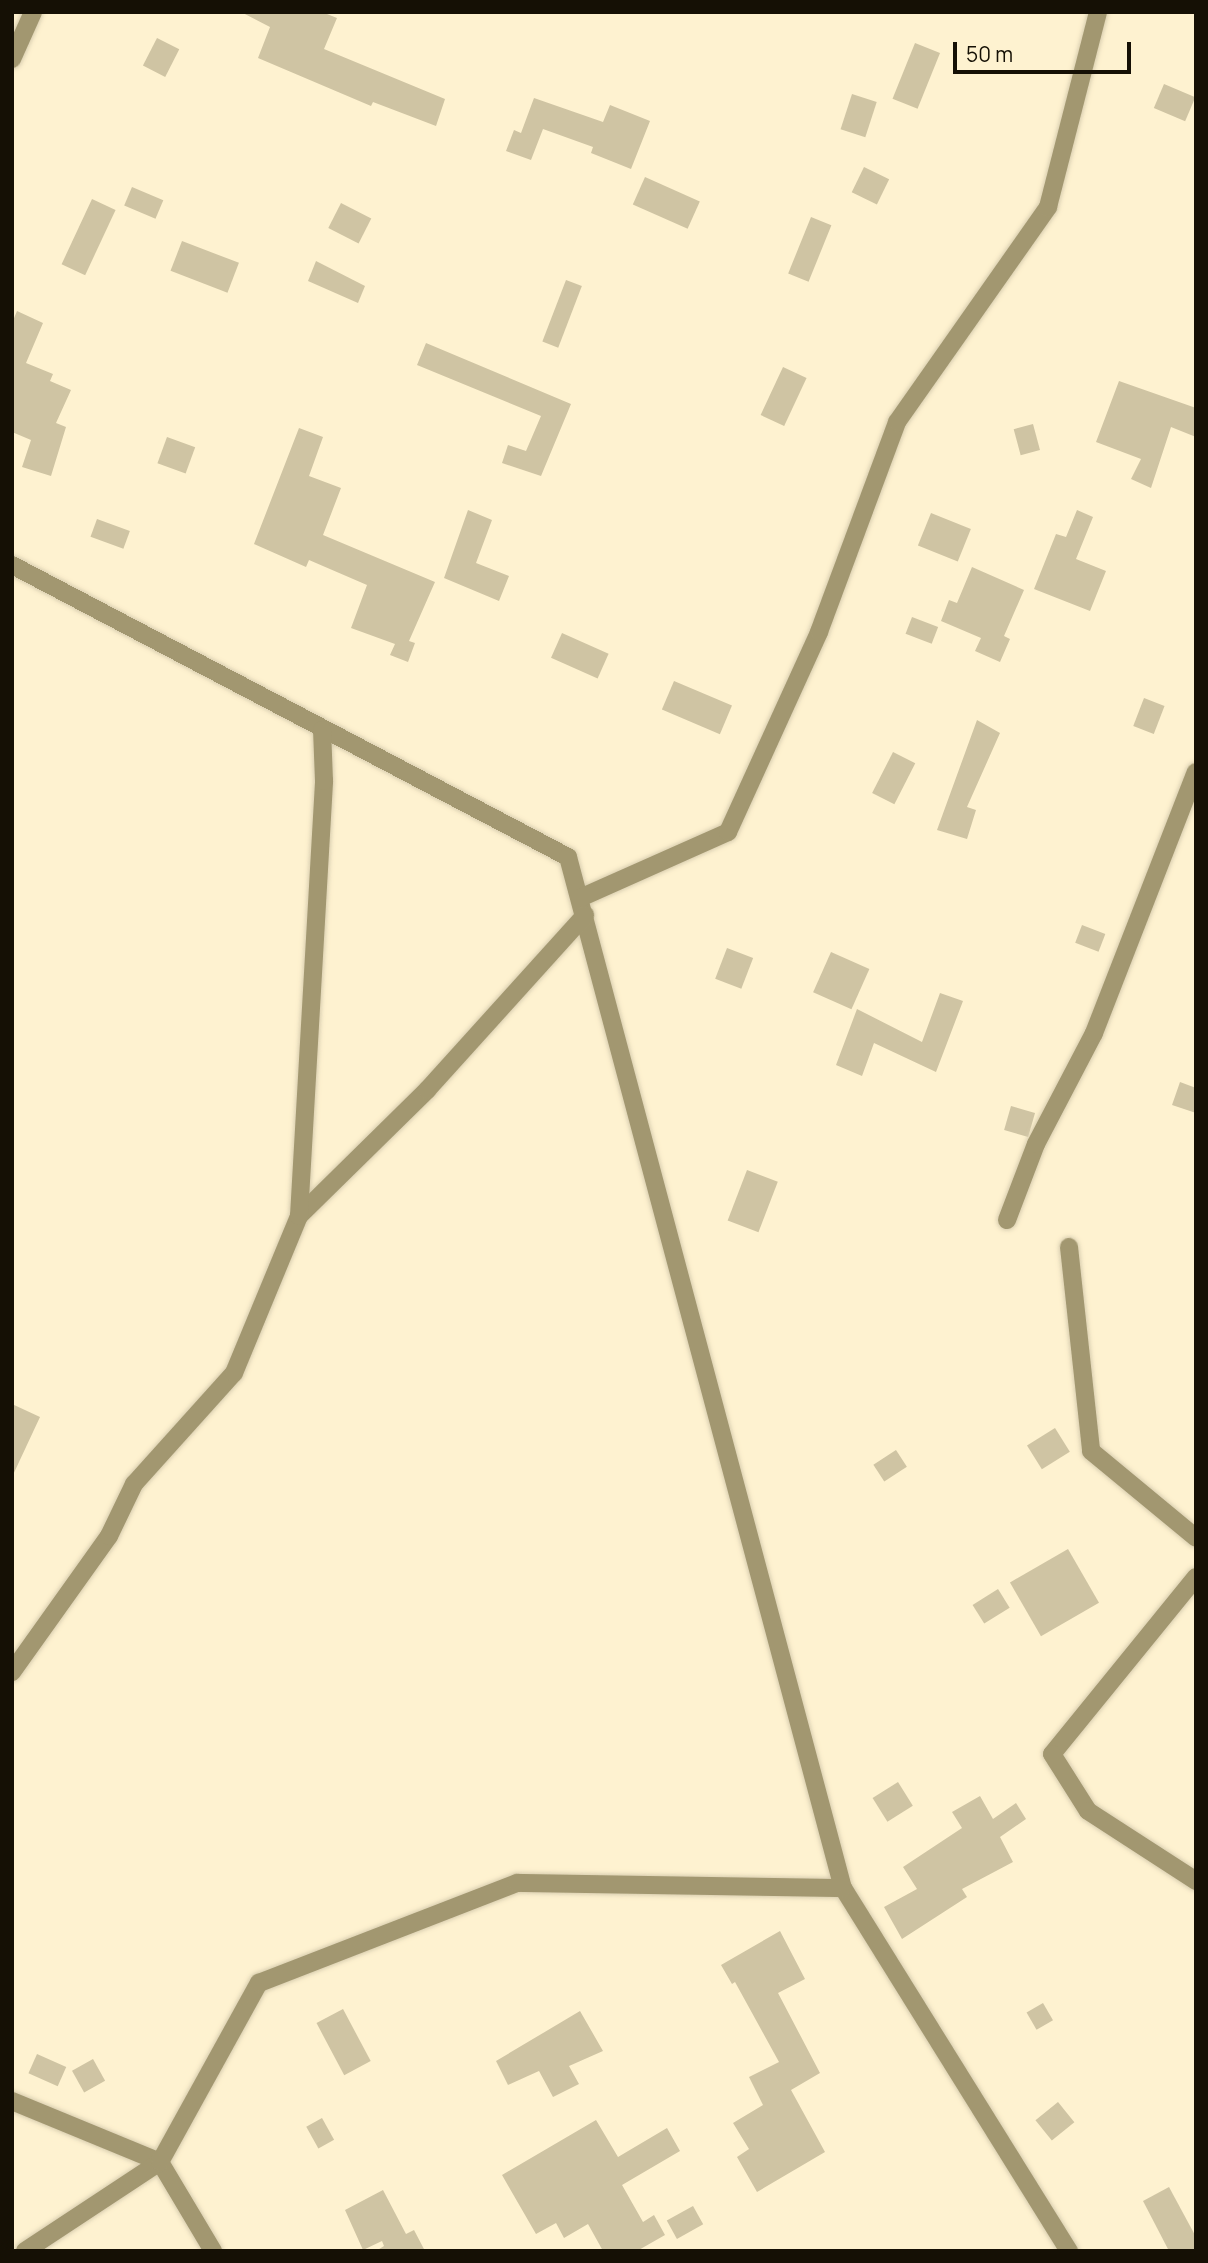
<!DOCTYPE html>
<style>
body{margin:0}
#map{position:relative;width:1208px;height:2263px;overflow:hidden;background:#fef2d0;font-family:Manrope,sans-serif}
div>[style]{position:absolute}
.building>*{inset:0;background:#cfc4a3;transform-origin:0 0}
.roads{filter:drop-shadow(0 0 2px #d9ceb0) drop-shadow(0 0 2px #d9ceb0)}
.minor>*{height:18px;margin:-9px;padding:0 9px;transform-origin:9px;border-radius:9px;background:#a29770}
span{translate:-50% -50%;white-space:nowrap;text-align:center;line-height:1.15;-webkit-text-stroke:5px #fef2d0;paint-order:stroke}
.frame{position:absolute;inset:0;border:14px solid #151005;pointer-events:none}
.scale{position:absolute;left:953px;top:42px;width:178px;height:32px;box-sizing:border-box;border:4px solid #151005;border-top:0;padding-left:9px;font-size:21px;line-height:24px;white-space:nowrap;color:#151005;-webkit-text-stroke:5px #fef2d0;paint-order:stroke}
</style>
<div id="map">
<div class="building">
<div style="clip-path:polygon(241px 12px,322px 12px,337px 18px,324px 49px,445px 99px,436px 126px,373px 102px,371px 106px,258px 58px,270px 27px)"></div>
<div style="left:157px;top:38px;width:25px;height:31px;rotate:27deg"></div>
<div style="left:915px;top:43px;width:27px;height:60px;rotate:22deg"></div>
<div style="left:1164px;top:84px;width:34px;height:26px;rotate:23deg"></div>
<div style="left:852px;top:94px;width:26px;height:37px;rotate:18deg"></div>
<div style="clip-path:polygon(534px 98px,603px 122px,610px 105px,650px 121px,631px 169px,591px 153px,593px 147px,543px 129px,531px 160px,506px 151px,514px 130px,521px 133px)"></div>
<div style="left:864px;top:167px;width:28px;height:28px;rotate:26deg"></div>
<div style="left:645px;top:177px;width:60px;height:30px;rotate:24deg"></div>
<div style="left:132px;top:187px;width:34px;height:20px;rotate:23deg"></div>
<div style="left:92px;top:199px;width:26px;height:72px;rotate:25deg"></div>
<div style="left:341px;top:203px;width:34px;height:28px;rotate:27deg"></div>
<div style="left:811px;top:217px;width:22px;height:61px;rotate:22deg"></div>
<div style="left:182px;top:241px;width:61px;height:32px;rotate:21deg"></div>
<div style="clip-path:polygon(316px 261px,365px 286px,358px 303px,308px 281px)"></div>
<div style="left:566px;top:280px;width:17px;height:66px;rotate:21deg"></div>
<div style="clip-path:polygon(17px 311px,43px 323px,26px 363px,53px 374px,50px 381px,71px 390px,56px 423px,66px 427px,51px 476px,22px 467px,31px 440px,12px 432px,12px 323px)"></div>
<div style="clip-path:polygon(426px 343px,571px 404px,541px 476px,502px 463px,508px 445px,526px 451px,541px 416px,417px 365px)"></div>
<div style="left:783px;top:367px;width:26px;height:53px;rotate:25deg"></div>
<div style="clip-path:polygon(1119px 381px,1196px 408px,1196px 437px,1171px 427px,1151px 488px,1131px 479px,1141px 459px,1096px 442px)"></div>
<div style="left:1033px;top:424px;width:27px;height:20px;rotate:75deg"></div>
<div style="clip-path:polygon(299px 428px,323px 437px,309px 476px,341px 488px,323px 535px,435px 582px,409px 641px,415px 643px,408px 662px,390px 655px,395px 644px,351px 628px,367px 585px,309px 560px,306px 567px,254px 544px)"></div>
<div style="left:167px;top:437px;width:30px;height:28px;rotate:20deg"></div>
<div style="clip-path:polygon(468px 510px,492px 520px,476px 563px,509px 576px,499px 601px,444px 578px)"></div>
<div style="clip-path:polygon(1077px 510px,1093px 517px,1076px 559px,1106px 571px,1090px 611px,1034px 589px,1056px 534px,1066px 537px)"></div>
<div style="left:931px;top:513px;width:43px;height:35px;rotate:22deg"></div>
<div style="left:97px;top:519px;width:35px;height:19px;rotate:20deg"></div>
<div style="clip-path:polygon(972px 567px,1024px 590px,1004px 636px,1010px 639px,1000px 662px,975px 651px,981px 638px,941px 621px,949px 600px,957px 603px)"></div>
<div style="left:912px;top:617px;width:28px;height:18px;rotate:21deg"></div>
<div style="left:562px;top:633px;width:51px;height:27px;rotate:24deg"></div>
<div style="left:674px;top:681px;width:63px;height:31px;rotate:23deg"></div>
<div style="left:1144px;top:698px;width:22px;height:30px;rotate:21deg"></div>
<div style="clip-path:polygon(977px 720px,1000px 733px,967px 807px,976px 810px,967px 839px,937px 830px)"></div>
<div style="left:893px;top:752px;width:25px;height:46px;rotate:27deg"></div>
<div style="left:1082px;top:925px;width:25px;height:19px;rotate:21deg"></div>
<div style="left:727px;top:948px;width:28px;height:33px;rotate:21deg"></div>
<div style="left:831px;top:952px;width:42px;height:44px;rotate:24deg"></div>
<div style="clip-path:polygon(940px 993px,963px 1001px,936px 1072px,874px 1043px,862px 1076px,836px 1065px,857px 1009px,922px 1042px)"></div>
<div style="clip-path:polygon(1180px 1082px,1196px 1088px,1196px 1113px,1172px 1105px)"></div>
<div style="left:1011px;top:1106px;width:25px;height:25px;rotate:16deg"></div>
<div style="left:747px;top:1170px;width:33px;height:54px;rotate:21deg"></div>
<div style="clip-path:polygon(12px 1404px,40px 1417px,12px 1477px)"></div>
<div style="left:1055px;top:1428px;width:28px;height:33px;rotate:58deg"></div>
<div style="left:896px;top:1450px;width:20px;height:27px;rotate:57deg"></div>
<div style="left:1068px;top:1549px;width:62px;height:67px;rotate:60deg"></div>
<div style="left:998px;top:1589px;width:22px;height:30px;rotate:58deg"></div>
<div style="left:898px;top:1782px;width:28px;height:30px;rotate:58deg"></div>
<div style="clip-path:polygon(980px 1796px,993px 1819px,1016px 1803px,1026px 1819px,1000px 1837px,1013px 1862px,962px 1889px,967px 1897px,902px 1939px,884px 1907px,917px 1889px,903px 1867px,962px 1828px,952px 1812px)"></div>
<div style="clip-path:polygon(780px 1931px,805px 1979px,778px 1993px,820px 2073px,791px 2090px,825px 2152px,757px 2192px,737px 2157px,749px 2149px,733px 2123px,763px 2105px,749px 2077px,779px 2062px,735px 1982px,732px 1984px,721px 1965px)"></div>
<div style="left:1043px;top:2003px;width:20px;height:19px;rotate:60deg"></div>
<div style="left:343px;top:2009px;width:59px;height:30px;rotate:62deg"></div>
<div style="clip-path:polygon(580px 2011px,603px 2051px,569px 2066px,579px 2084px,553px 2097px,539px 2071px,508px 2085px,496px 2061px)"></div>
<div style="left:37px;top:2054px;width:32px;height:21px;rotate:24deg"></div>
<div style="left:93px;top:2059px;width:25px;height:24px;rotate:61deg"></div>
<div style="left:1058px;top:2102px;width:26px;height:29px;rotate:51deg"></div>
<div style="left:322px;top:2118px;width:25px;height:18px;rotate:61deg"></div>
<div style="clip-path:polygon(596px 2120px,618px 2157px,667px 2128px,680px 2151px,622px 2185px,643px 2222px,654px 2215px,665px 2235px,637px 2251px,603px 2251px,588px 2224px,564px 2238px,556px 2223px,536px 2234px,502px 2175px)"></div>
<div style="clip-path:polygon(1169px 2187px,1196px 2237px,1196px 2251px,1169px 2251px,1143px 2201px)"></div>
<div style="clip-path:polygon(383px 2190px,406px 2234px,414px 2230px,425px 2251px,376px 2251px,384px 2246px,382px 2241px,363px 2250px,345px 2210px)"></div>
<div style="left:693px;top:2206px;width:21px;height:30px;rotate:61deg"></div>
</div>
<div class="roads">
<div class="minor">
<div style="left:12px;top:59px;width:51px;rotate:-65.9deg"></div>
<div style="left:12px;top:565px;width:628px;rotate:27.71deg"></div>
<div style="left:568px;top:857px;width:1067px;rotate:75.07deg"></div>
<div style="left:843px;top:1888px;width:428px;rotate:58.1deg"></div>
<div style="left:580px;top:898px;width:162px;rotate:-24deg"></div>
<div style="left:728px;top:832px;width:220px;rotate:-65.5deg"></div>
<div style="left:819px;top:632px;width:224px;rotate:-69.6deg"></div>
<div style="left:897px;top:422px;width:263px;rotate:-54.9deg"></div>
<div style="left:1048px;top:207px;width:201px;rotate:-75.6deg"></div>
<div style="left:299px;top:1216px;width:180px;rotate:-44.5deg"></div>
<div style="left:427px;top:1090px;width:236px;rotate:-47.9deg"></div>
<div style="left:1007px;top:1220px;width:81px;rotate:-69.1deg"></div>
<div style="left:1036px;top:1144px;width:125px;rotate:-62.4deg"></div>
<div style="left:1094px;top:1033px;width:280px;rotate:-68.7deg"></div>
<div style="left:1069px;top:1247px;width:205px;rotate:83.8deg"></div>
<div style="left:1091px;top:1451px;width:136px;rotate:39.6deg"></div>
<div style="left:1196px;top:1577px;width:228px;rotate:129.1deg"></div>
<div style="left:1052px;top:1754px;width:67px;rotate:57.7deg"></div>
<div style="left:1088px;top:1811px;width:129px;rotate:32.9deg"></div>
<div style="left:12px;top:1672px;width:167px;rotate:-54.5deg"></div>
<div style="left:109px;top:1536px;width:58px;rotate:-64.3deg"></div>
<div style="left:134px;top:1484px;width:149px;rotate:-48deg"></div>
<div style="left:234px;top:1373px;width:170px;rotate:-67.5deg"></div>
<div style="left:299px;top:1216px;width:436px;rotate:-86.7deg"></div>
<div style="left:324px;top:781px;width:51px;rotate:-92.2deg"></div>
<div style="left:12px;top:2101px;width:160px;rotate:22.4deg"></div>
<div style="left:160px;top:2162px;width:104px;rotate:59.2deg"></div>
<div style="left:25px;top:2251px;width:162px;rotate:-33.4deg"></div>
<div style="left:160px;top:2162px;width:205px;rotate:-61.1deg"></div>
<div style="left:259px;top:1983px;width:277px;rotate:-21.2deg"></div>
<div style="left:517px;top:1883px;width:326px;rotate:0.9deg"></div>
</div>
</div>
<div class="frame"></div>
<div class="scale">50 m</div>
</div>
